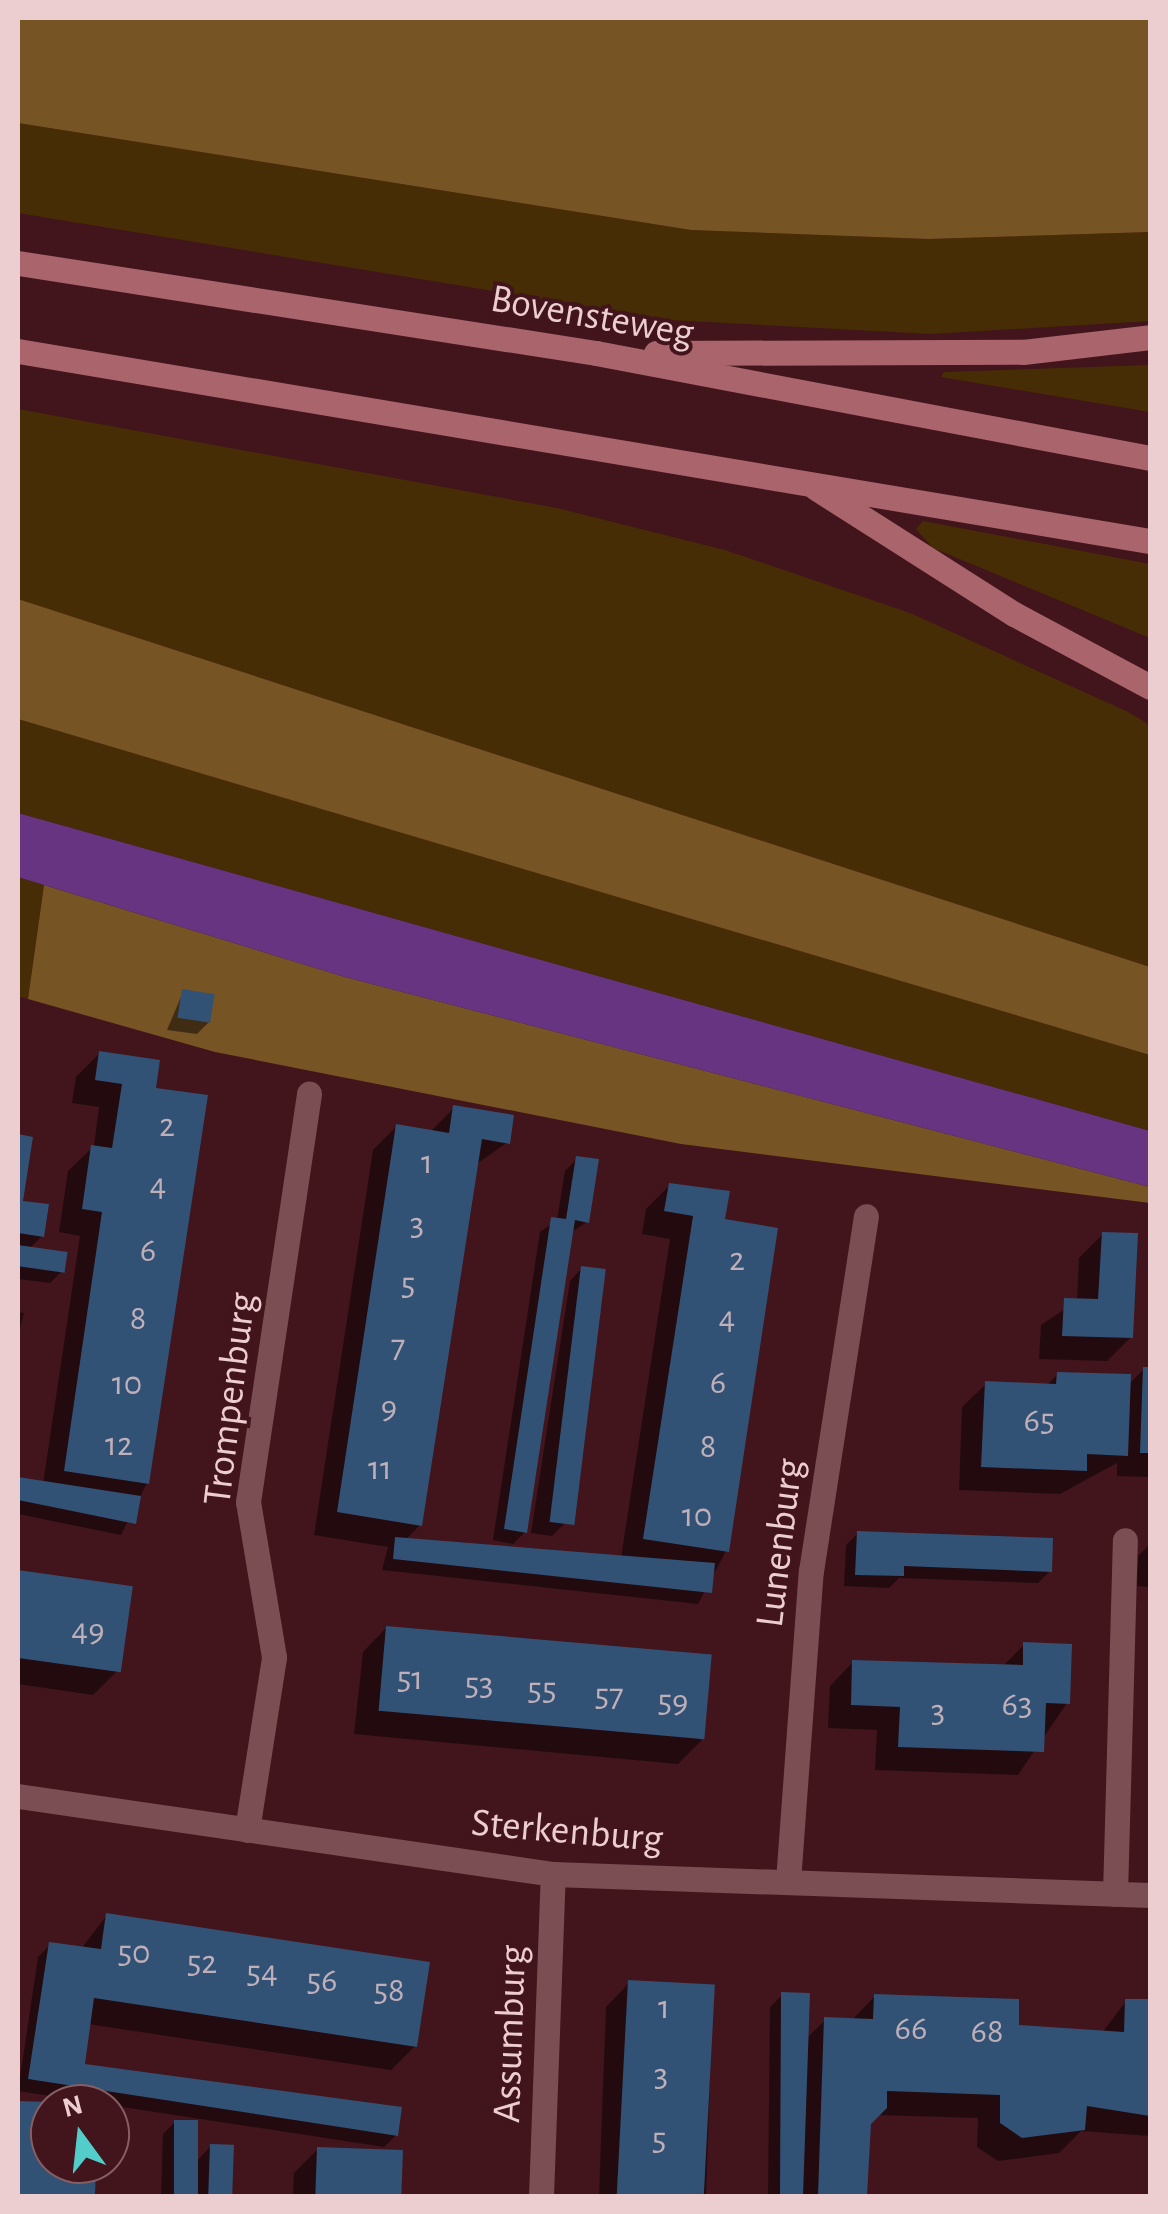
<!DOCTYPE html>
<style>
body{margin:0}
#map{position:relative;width:1168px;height:2214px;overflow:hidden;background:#42141c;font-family:"Alegreya Sans",sans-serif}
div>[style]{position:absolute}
.green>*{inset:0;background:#472d05}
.forest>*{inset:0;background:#775424}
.water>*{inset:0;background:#673481}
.shadow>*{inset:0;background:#0007}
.building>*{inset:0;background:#315175;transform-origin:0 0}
.minor>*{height:25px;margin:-12.5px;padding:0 12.5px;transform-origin:12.5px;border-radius:12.5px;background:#7a4e53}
.secondary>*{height:25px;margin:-12.5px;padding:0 12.5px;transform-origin:12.5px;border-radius:12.5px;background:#a9646c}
span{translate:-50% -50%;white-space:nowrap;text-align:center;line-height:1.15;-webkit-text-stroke:8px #42141c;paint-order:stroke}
.number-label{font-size:35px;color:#beafb9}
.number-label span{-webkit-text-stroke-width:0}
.street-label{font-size:40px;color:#edced0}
.frame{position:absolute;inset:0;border:20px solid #edced0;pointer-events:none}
.north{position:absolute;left:30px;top:2084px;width:100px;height:100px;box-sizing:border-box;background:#42141c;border:2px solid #865e64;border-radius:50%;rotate:345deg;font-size:28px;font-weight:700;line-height:40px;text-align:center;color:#edced0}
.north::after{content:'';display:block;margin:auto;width:35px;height:45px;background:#53cdca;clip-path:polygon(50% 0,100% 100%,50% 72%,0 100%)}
</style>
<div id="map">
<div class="green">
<div style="clip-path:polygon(18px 123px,691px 230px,928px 239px,1150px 232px,1150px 321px,931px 334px,669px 320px,18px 213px)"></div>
<div style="clip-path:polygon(1150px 365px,1150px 412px,941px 377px,944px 372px)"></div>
<div style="clip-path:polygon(18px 409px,557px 508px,725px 550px,910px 613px,1128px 712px,1150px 725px,1150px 967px,18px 599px)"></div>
<div style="clip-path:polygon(923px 521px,1150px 564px,1150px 638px,933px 548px,916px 529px)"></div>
<div style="clip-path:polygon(18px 719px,1150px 1055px,1150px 1131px,18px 813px)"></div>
<div style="clip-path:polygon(18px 877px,44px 885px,28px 999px,18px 996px)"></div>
</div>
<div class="forest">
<div style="clip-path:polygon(18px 18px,1150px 18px,1150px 232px,928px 239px,691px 230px,18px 123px)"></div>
<div style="clip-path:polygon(18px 599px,1150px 967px,1150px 1055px,18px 719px)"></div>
<div style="clip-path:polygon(44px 885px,345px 977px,1150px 1187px,1150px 1203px,681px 1144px,215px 1052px,28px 999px)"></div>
</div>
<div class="water">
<div style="clip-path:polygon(18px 813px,1150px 1131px,1150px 1187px,345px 977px,18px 877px)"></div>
</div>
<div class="shadow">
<div style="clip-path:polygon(183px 992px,209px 1022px,197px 1034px,167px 1030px)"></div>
<div style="clip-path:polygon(100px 1053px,153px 1090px,147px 1483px,121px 1535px,18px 1514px,18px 1480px,43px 1484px,80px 1236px,59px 1232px,68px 1171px,94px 1146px,99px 1107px,72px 1103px,76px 1077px)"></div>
<div style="clip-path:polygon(454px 1108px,508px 1142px,475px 1165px,420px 1525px,405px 1540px,621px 1558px,670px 1239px,642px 1234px,646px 1209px,670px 1185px,722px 1222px,726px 1551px,698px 1604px,382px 1570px,388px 1547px,314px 1535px,373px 1150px,397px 1126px,430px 1132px)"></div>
<div style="clip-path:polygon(18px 1137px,30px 1139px,20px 1203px,42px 1236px,29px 1249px,62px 1271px,50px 1283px,18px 1279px)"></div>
<div style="clip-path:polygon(577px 1159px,587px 1222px,570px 1233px,525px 1532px,513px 1544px,493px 1540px,540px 1232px,557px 1220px,565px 1171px)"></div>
<div style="clip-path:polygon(1103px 1234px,1131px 1337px,1107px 1361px,1039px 1359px,1041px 1325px,1077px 1301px,1079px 1258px)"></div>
<div style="clip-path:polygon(582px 1268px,564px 1524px,552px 1536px,531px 1533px,570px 1281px)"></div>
<div style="clip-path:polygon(18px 1312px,24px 1313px,18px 1335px)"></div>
<div style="clip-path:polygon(1144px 1369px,1150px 1477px,1117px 1476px,1117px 1463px,1060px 1494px,959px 1490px,962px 1407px,986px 1384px,1046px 1386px,1058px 1374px,1128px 1385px)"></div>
<div style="clip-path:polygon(858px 1533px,1050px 1571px,1038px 1583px,899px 1578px,889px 1588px,844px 1586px,846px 1545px)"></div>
<div style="clip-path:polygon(1150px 1544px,1150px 1587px,1137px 1586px,1138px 1556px)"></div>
<div style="clip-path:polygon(18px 1572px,130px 1588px,117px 1671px,93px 1695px,18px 1684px)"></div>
<div style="clip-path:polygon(386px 1628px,702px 1740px,678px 1764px,354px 1734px,363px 1652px)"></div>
<div style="clip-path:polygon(1024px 1645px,1067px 1703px,1018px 1775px,875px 1770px,877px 1730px,828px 1728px,830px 1686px,853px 1662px,1002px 1667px)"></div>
<div style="clip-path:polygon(1150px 1709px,1150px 1780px,1148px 1780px)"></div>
<div style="clip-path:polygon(107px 1915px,415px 2046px,391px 2070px,88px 2024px,82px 2066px,396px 2135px,384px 2147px,18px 2091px,38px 1957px,50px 1945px,81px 1949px)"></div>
<div style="clip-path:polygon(629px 1983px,713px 1986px,706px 2196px,599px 2196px,606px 2007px)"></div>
<div style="clip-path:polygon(782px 1995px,806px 2039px,825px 2020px,851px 2021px,875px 1996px,1016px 2027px,1102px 2033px,1126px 2001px,1150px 2002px,1150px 2136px,1081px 2131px,1059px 2153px,998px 2161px,977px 2147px,978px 2118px,877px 2115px,868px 2124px,865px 2196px,768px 2196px,770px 2007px)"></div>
<div style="clip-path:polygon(18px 2103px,50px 2104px,50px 2164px,94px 2164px,93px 2196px,18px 2196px)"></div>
<div style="clip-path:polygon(175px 2122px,195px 2163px,211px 2146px,232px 2148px,230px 2196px,161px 2196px,163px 2134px)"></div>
<div style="clip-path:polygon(318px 2149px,401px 2153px,399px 2196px,293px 2196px,294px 2173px)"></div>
</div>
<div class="building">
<div style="left:182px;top:989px;width:33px;height:29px;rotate:9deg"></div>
<div style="clip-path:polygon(99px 1051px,160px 1060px,156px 1088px,208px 1095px,149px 1484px,64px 1471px,102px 1212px,82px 1209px,91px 1145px,112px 1148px,122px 1084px,95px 1080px)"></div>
<div style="clip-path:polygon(453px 1105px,514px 1115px,510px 1144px,482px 1139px,422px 1526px,337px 1512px,396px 1124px,449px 1133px)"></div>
<div style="clip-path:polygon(18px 1134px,33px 1137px,23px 1201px,49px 1204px,44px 1237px,18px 1233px)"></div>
<div style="clip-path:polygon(576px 1156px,599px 1159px,589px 1223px,575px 1220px,527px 1533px,504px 1529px,551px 1217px,566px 1219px)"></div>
<div style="clip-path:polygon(669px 1183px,730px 1191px,725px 1219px,778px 1228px,729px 1552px,643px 1539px,693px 1216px,664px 1211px)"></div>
<div style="clip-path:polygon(1102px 1232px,1138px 1233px,1133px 1338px,1062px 1336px,1064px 1298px,1098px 1299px)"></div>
<div style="left:18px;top:1245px;width:50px;height:21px;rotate:8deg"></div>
<div style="left:581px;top:1266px;width:25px;height:258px;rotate:7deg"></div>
<div style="clip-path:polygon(1143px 1367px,1150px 1367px,1150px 1453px,1140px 1453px)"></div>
<div style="clip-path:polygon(1057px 1372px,1131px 1374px,1128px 1456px,1087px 1454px,1087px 1471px,981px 1467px,985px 1381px,1056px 1384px)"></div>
<div style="clip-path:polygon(18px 1477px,141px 1496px,136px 1524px,18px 1500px)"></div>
<div style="clip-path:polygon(857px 1531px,1053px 1538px,1052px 1572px,904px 1566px,904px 1576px,855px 1575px)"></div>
<div style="clip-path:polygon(395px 1537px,715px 1563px,712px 1593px,393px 1559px)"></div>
<div style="left:18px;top:1570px;width:116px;height:87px;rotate:8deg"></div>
<div style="left:386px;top:1626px;width:327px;height:85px;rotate:5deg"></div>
<div style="clip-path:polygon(1023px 1642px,1072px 1644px,1070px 1704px,1046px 1703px,1044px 1752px,898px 1747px,900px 1707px,851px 1705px,852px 1660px,1023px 1665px)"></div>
<div style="clip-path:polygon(106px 1913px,430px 1962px,417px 2047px,94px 1998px,85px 2064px,402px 2107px,398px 2136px,28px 2079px,49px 1942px,101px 1949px)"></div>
<div style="left:628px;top:1980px;width:87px;height:216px;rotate:3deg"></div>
<div style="clip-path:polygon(781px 1992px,810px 1993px,803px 2196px,780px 2196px)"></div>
<div style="clip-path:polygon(874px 1994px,1019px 1999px,1019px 2025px,1124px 2032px,1125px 1999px,1150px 1999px,1150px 2116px,1087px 2106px,1085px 2130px,1022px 2138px,1000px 2123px,1000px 2095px,887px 2091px,887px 2108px,871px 2124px,867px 2196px,818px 2196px,824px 2017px,873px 2019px)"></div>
<div style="clip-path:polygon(18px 2101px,50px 2102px,50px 2164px,96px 2164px,95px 2196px,18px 2196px)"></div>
<div style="left:174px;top:2120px;width:24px;height:76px"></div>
<div style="left:210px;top:2144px;width:24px;height:52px;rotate:2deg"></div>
<div style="left:317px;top:2147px;width:86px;height:49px;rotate:2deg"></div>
</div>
<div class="minor">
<div style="left:18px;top:1796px;width:541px;rotate:8.29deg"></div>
<div style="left:553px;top:1874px;width:597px;rotate:2.01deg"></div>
<div style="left:247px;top:1830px;width:175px;rotate:-81.1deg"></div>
<div style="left:274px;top:1657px;width:157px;rotate:-99.5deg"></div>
<div style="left:248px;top:1502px;width:413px;rotate:-81.5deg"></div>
<div style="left:788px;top:1881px;width:311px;rotate:-85.8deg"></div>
<div style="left:811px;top:1571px;width:359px;rotate:-81.2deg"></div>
<div style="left:1115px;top:1894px;width:354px;rotate:-88.4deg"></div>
<div style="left:541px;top:2196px;width:322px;rotate:-87.9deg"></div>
</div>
<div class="secondary">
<div style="left:18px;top:263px;width:585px;rotate:8.85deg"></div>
<div style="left:596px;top:353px;width:564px;rotate:10.73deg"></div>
<div style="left:18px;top:351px;width:1148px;rotate:9.53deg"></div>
<div style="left:656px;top:353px;width:367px;rotate:-0.2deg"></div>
<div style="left:1023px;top:352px;width:128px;rotate:-6.7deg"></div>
<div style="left:816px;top:488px;width:235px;rotate:32.5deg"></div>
<div style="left:1014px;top:614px;width:154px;rotate:28.2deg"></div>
</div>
<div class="number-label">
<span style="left:167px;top:1126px">2</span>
<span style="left:427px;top:1163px">1</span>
<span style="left:158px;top:1186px">4</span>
<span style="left:417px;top:1225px">3</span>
<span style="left:148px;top:1251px">6</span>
<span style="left:737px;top:1260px">2</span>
<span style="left:408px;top:1285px">5</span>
<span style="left:138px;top:1319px">8</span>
<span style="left:727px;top:1319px">4</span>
<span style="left:398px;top:1347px">7</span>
<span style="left:718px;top:1383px">6</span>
<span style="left:127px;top:1384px">10</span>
<span style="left:389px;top:1408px">9</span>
<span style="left:1039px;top:1421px">65</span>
<span style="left:119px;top:1445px">12</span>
<span style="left:708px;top:1447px">8</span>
<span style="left:380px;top:1469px">11</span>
<span style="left:697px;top:1516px">10</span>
<span style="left:88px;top:1631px">49</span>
<span style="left:410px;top:1679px">51</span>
<span style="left:479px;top:1685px">53</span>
<span style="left:542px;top:1690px">55</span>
<span style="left:609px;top:1696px">57</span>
<span style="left:673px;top:1702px">59</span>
<span style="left:1017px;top:1705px">63</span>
<span style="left:938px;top:1712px">3</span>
<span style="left:134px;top:1953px">50</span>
<span style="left:202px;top:1963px">52</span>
<span style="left:262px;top:1973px">54</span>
<span style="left:322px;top:1981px">56</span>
<span style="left:389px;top:1991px">58</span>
<span style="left:664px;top:2008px">1</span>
<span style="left:911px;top:2029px">66</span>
<span style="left:987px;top:2032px">68</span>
<span style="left:661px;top:2076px">3</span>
<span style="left:659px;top:2140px">5</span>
</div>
<div class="street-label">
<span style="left:592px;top:316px;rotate:10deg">Bovensteweg</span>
<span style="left:230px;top:1399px;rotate:-83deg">Trompenburg</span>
<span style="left:780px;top:1543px;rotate:-83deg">Lunenburg</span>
<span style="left:567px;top:1831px;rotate:5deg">Sterkenburg</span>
<span style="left:510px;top:2034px;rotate:-88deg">Assumburg</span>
</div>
<div class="frame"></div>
<div class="north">N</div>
</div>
